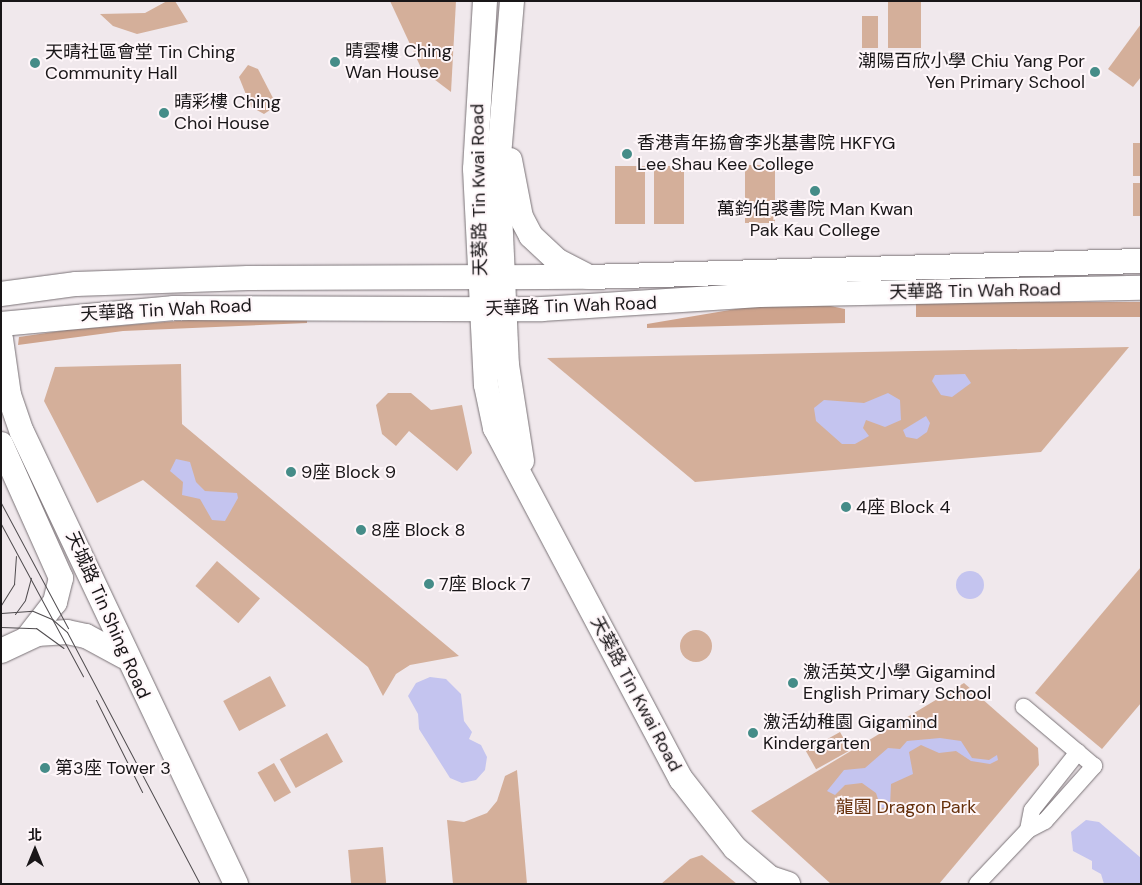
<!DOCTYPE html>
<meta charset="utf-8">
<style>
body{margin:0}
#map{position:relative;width:1142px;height:885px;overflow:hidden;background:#f0e8ec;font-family:"DM Sans","Noto Sans TC",sans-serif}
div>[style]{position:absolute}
.green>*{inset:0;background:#d4af9a;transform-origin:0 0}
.round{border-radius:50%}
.forest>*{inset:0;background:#cea38c;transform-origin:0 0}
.water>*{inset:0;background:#c4c4ef}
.roads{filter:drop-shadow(0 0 1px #797276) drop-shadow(0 0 1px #797276)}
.street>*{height:16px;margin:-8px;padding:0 8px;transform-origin:8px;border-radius:8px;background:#fff}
.secondary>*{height:24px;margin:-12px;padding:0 12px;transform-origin:12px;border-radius:12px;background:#fff}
.tram>*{height:1px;margin:-0.5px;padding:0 0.5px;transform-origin:0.5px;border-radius:0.5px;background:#504c4f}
.dots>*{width:14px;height:14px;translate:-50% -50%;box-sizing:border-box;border:2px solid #fef6f9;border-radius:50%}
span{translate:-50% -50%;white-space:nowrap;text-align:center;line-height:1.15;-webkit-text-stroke:4px #fef6f9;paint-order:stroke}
.poi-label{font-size:18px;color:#191618}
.left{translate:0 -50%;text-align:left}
.right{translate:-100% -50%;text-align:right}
.street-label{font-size:18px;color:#191618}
.park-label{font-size:18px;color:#652f0a}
.frame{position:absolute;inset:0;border:2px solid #191618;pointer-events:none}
.north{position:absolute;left:10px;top:825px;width:50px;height:50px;-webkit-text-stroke:4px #fef6f9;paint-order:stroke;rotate:0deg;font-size:14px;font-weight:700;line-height:20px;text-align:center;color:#191618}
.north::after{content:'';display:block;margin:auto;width:18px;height:22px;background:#191618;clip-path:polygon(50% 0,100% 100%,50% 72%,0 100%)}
</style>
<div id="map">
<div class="green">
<div style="clip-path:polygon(167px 1px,175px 1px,188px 22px,137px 34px,113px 26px,100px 14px,145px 13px)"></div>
<div style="clip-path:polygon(390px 1px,456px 1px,451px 92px,422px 70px)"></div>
<div style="left:888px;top:1px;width:33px;height:47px"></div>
<div style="left:862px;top:16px;width:16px;height:32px"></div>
<div style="clip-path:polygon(1141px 24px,1141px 77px,1133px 87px,1108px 69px)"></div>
<div style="clip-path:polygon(248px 65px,258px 69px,273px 98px,273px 108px,264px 114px,251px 107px,239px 77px)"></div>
<div style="left:1133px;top:143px;width:8px;height:33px"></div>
<div style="left:745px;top:165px;width:30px;height:58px"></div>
<div style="left:615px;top:166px;width:30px;height:58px"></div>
<div style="left:654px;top:166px;width:30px;height:58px"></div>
<div style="left:1133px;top:183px;width:8px;height:33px"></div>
<div style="clip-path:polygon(1129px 347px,1041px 452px,695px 482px,547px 358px)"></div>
<div style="clip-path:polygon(181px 364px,182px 424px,459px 656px,410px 665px,396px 674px,383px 696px,368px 667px,143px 480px,97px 503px,44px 401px,55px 367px)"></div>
<div style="clip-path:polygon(388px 393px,411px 393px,431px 410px,462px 405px,472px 453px,457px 471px,409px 431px,396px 446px,382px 434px,376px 405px)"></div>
<div style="left:217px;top:561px;width:57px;height:33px;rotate:41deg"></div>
<div style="clip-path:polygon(1141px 567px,1141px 703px,1102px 749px,1035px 693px)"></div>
<div class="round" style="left:680px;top:630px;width:32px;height:32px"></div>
<div style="left:270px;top:676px;width:34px;height:53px;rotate:62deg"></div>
<div style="clip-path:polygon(964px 683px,1038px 748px,1039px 765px,939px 884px,831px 884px,751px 811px)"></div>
<div style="left:840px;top:732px;width:21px;height:39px;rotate:61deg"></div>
<div style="left:327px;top:733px;width:33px;height:54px;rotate:61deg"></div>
<div style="left:274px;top:763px;width:34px;height:19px;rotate:60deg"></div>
<div style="clip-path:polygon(517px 770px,527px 884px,453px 884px,447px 820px,464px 822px,487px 813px,497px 801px,505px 776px)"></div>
<div style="left:383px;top:847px;width:37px;height:35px;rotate:85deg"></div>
<div style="clip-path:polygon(702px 855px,737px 884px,661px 884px,690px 859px)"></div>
</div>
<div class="forest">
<div style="left:1141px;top:302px;width:15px;height:225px;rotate:90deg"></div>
<div style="clip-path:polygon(816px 303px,845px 309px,845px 323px,647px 328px,647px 324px,765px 304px)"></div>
<div style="clip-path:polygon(307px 318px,307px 323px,123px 331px,18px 345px,19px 337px,67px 330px,189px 320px)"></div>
</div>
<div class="water">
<div style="clip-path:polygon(965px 374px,971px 383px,952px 397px,941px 395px,932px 381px,935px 375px)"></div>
<div style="clip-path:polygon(888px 393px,900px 400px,901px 420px,885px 427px,866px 420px,863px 428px,869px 436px,855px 444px,842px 444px,816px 421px,814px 408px,824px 400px,864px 403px)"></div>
<div style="clip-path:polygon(926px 416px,930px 423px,927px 432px,917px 439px,906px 437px,903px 430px)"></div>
<div style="clip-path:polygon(176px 459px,190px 462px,196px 482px,205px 491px,237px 493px,238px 498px,225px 521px,212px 520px,200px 499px,182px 495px,183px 482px,170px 471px)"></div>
<div class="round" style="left:956px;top:571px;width:28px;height:28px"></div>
<div style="clip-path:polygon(430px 677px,446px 679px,461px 694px,464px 721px,472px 732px,469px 739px,481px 745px,487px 757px,485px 770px,476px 780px,462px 783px,450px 778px,419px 729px,418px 714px,408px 696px,416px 683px)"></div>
<div style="clip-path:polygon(940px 738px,961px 741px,972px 758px,989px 760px,997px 755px,998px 760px,990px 764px,971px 761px,956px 751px,939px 753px,921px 745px,909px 752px,913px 774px,891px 784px,890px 807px,881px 808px,876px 793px,862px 783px,845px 785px,835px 795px,827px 791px,844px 770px,865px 768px,888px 748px,900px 749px,907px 741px)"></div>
<div style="clip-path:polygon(1086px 820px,1099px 822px,1141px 858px,1141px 884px,1104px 884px,1101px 874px,1092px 869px,1092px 861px,1073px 851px,1071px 832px)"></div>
</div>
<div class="roads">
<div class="street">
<div style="left:1028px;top:830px;width:20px;rotate:-79deg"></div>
<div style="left:1032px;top:810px;width:74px;rotate:-51.6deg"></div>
<div style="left:977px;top:884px;width:74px;rotate:-46.6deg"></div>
<div style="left:1028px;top:830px;width:19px;rotate:-28deg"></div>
<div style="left:1045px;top:821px;width:74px;rotate:-48.3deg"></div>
<div style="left:1094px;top:766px;width:92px;rotate:-139.9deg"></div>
</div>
<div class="secondary">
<div style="left:485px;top:1px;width:168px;rotate:93.4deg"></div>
<div style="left:475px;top:169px;width:216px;rotate:87.1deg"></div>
<div style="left:486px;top:385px;width:44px;rotate:78.2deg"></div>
<div style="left:495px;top:428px;width:397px;rotate:62.1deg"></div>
<div style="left:681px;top:779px;width:88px;rotate:52deg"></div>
<div style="left:735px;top:848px;width:46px;rotate:40.6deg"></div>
<div style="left:770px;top:878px;width:19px;rotate:18deg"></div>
<div style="left:512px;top:1px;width:168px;rotate:94.8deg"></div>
<div style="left:498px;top:168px;width:197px;rotate:87.4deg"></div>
<div style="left:507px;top:365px;width:97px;rotate:81.1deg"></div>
<div style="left:510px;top:160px;width:58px;rotate:79.1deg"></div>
<div style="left:521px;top:217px;width:21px;rotate:62deg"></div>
<div style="left:531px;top:236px;width:37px;rotate:43deg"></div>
<div style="left:558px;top:261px;width:30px;rotate:27deg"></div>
<div style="left:1px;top:294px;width:76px;rotate:-7.6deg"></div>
<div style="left:76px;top:284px;width:172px;rotate:-2deg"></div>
<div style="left:248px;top:278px;width:340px;rotate:-0.2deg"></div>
<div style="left:588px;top:277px;width:553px;rotate:-1.66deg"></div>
<div style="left:1px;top:324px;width:174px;rotate:-5.3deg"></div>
<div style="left:174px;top:308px;width:368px;rotate:0.2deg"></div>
<div style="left:542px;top:309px;width:218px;rotate:-3.7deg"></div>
<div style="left:760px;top:295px;width:381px;rotate:-1.1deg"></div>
<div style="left:1px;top:339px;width:57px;rotate:81.9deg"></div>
<div style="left:9px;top:395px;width:39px;rotate:71deg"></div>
<div style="left:22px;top:432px;width:500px;rotate:64.66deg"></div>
<div style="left:1px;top:444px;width:147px;rotate:65.9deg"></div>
<div style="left:61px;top:578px;width:25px;rotate:104deg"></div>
<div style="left:55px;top:602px;width:44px;rotate:127.6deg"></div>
<div style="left:1px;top:651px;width:40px;rotate:-25deg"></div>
<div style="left:37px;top:634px;width:30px;rotate:-4deg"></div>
<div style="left:67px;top:632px;width:19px;rotate:12deg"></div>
<div style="left:86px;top:636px;width:44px;rotate:28.3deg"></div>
</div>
</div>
<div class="tram">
<div style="left:1px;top:503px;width:142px;rotate:61.8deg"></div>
<div style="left:1px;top:524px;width:173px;rotate:61.7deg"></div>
<div style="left:1px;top:605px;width:25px;rotate:-58deg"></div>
<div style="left:14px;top:584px;width:28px;rotate:-86deg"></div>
<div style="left:1px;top:613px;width:32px;rotate:-4deg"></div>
<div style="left:33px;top:611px;width:21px;rotate:23deg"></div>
<div style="left:52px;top:619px;width:20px;rotate:41deg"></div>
<div style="left:67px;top:632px;width:285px;rotate:62.2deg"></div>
<div style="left:15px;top:614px;width:17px;rotate:-54deg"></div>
<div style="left:25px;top:600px;width:23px;rotate:-75deg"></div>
<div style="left:1px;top:627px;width:35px;rotate:2deg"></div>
<div style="left:36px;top:628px;width:34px;rotate:36deg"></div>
<div style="left:96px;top:700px;width:103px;rotate:63.4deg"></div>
</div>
<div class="dots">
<div style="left:335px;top:62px;background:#458c88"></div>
<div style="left:35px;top:63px;background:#458c88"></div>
<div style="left:1095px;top:72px;background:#458c88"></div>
<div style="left:164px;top:113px;background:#458c88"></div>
<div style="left:627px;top:154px;background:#458c88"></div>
<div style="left:815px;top:191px;background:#458c88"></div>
<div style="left:291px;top:472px;background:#458c88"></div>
<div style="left:846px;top:507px;background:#458c88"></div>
<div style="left:361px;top:530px;background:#458c88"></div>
<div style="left:429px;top:584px;background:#458c88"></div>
<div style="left:793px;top:683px;background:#458c88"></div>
<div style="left:753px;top:733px;background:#458c88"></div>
<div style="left:45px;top:768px;background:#458c88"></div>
</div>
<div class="poi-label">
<span class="left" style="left:345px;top:62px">晴雲樓 Ching<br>Wan House</span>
<span class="left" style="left:45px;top:63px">天晴社區會堂 Tin Ching<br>Community Hall</span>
<span class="right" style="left:1085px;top:72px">潮陽百欣小學 Chiu Yang Por<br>Yen Primary School</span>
<span class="left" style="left:174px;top:113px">晴彩樓 Ching<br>Choi House</span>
<span class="left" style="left:637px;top:154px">香港青年拹會李兆基書院 HKFYG<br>Lee Shau Kee College</span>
<span style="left:815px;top:220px">萬鈞伯裘書院 Man Kwan<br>Pak Kau College</span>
<span class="left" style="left:301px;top:472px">9座 Block 9</span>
<span class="left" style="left:856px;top:507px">4座 Block 4</span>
<span class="left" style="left:371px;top:530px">8座 Block 8</span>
<span class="left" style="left:439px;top:584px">7座 Block 7</span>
<span class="left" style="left:803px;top:683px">激活英文小學 Gigamind<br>English Primary School</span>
<span class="left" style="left:763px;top:733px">激活幼稚園 Gigamind<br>Kindergarten</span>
<span class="left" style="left:55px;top:768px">第3座 Tower 3</span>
</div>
<div class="street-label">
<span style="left:479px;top:190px;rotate:-91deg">天葵路 Tin Kwai Road</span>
<span style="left:975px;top:291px;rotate:-1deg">天華路 Tin Wah Road</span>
<span style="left:571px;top:306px;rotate:-2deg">天華路 Tin Wah Road</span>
<span style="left:166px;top:310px;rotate:-3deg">天華路 Tin Wah Road</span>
<span style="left:108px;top:615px;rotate:66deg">天城路 Tin Shing Road</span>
<span style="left:636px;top:694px;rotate:62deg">天葵路 Tin Kwai Road</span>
</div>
<div class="park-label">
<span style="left:906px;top:807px">龍園 Dragon Park</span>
</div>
<div class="frame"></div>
<div class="north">北</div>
</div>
